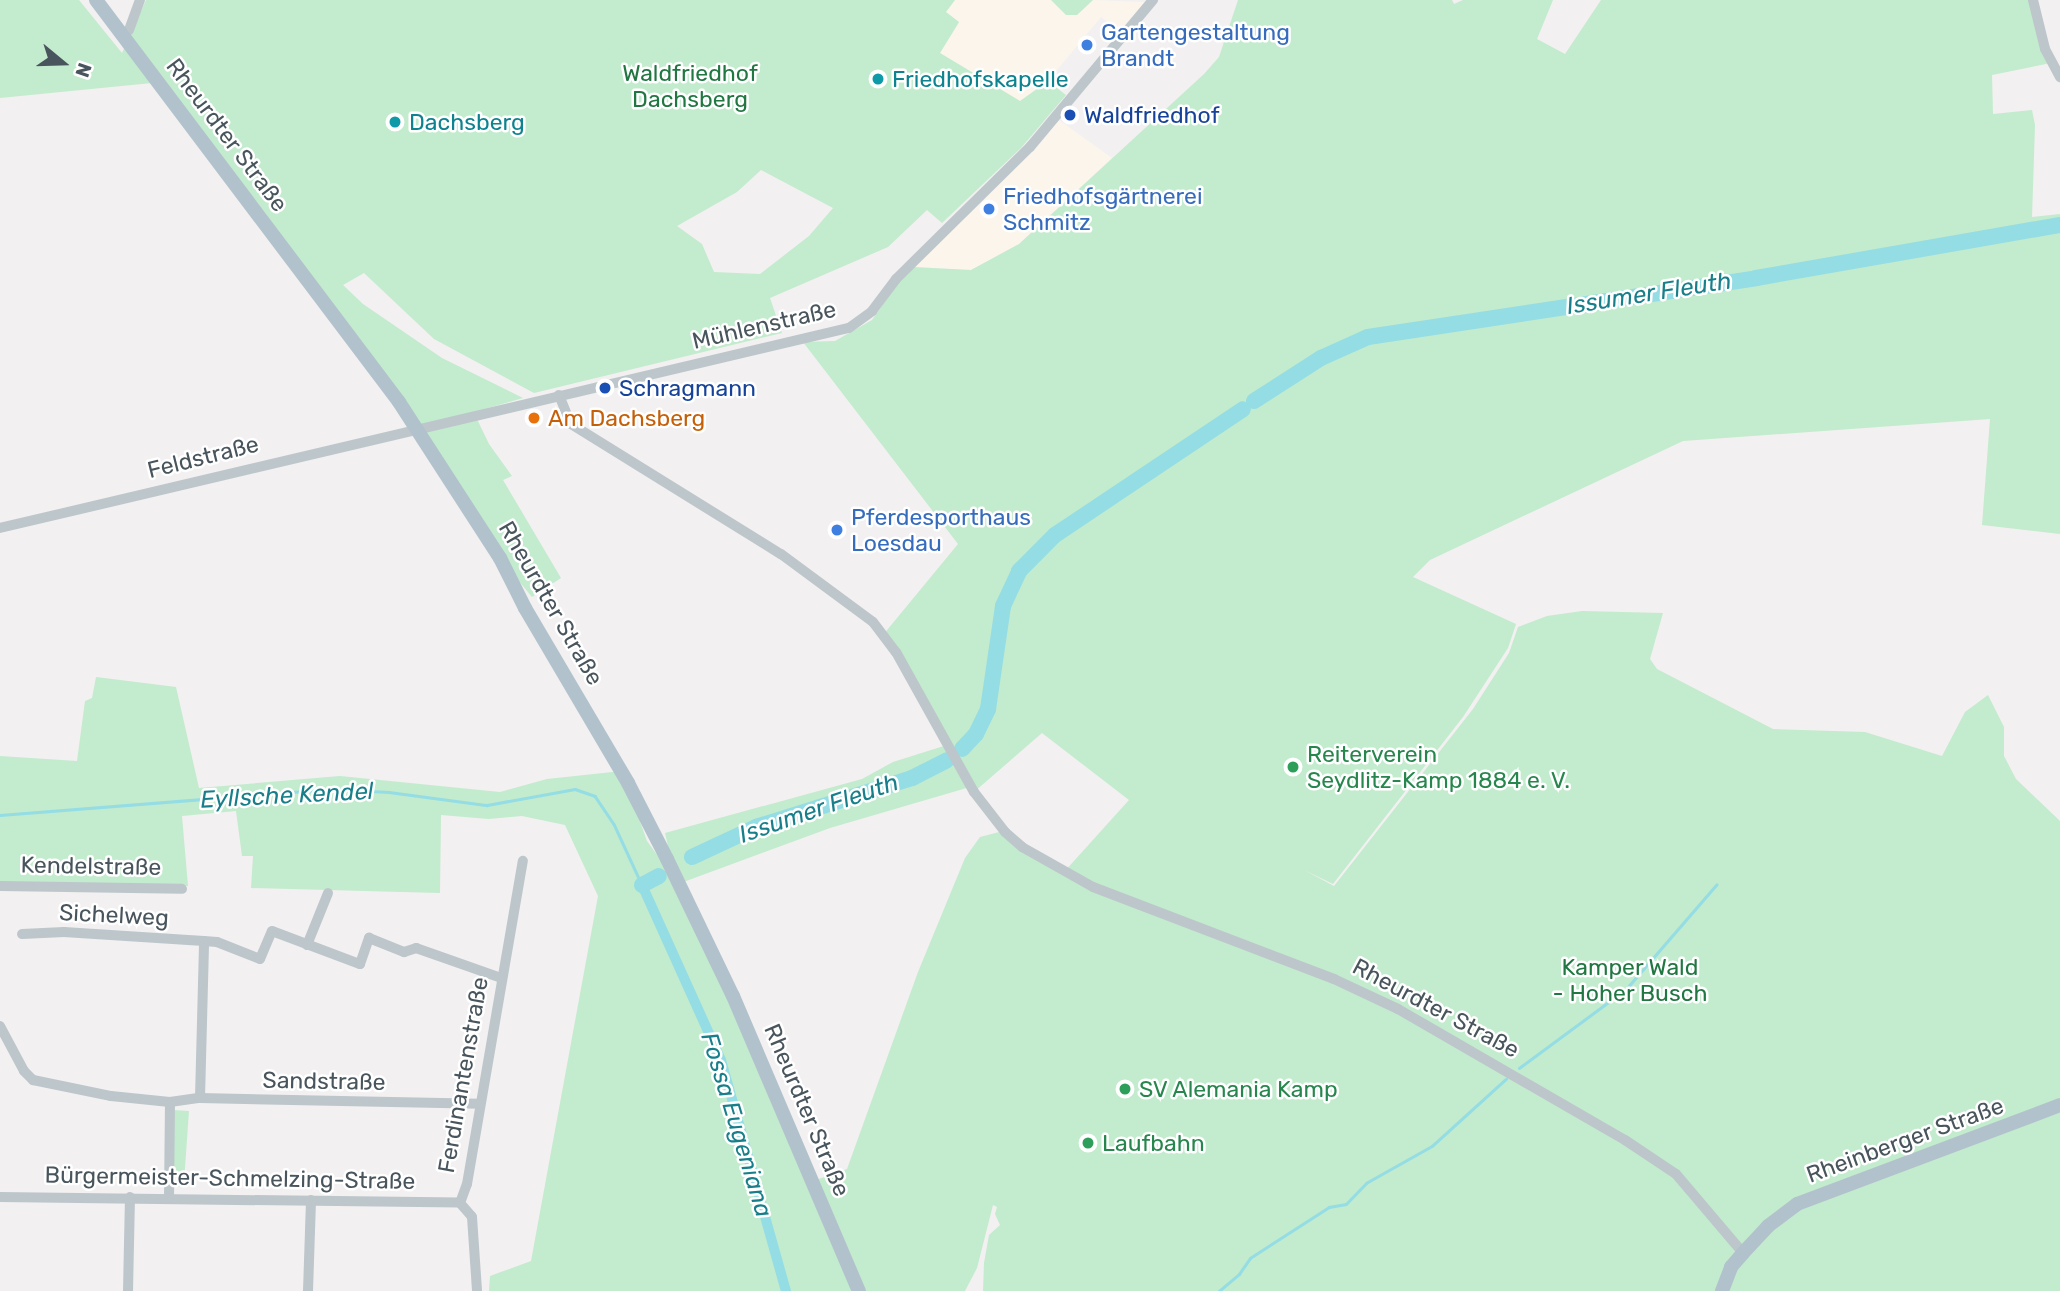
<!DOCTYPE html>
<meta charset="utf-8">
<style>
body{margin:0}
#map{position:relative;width:2060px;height:1291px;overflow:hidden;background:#f2f0f0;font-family:Rubik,sans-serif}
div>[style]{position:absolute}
.commercial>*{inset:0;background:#fbf5ec}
.green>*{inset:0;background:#c3ebce;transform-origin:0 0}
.stream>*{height:2.5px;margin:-1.25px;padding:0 1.25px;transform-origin:1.25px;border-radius:1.25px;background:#94dde4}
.canal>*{height:10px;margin:-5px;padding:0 5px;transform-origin:5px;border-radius:5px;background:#94dde4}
.river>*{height:16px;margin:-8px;padding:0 8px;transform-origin:8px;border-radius:8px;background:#94dde4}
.minor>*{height:10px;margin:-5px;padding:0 5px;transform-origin:5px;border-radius:5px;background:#bdc6cb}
.major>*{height:14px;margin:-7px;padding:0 7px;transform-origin:7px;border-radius:7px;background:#b2c2cc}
.dots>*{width:19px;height:19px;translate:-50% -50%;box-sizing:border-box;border:4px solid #fff;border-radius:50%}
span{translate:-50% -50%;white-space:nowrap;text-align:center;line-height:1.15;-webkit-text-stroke:5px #fff;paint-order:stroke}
.shop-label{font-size:23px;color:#366cbe}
.left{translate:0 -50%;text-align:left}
.park-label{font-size:23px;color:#207742}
.culture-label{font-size:23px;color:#0d838f}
.transit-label{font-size:23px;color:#164399}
.street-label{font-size:23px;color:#49555c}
.food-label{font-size:23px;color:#c56008}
.leisure-label{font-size:23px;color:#27864d}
.water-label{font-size:24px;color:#187f8a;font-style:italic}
.north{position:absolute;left:28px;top:28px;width:70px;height:70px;-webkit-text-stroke:5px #fff;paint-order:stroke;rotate:109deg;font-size:19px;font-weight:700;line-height:28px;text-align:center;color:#49555c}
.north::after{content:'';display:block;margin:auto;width:24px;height:32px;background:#49555c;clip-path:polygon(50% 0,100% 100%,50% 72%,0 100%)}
</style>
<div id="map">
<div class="commercial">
<div style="clip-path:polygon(955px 0,1051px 0,1066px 15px,1077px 15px,1093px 0,1145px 2px,1123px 27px,1117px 30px,1101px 17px,1048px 81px,1020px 102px,940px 53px,959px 23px,945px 12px)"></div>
<div style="clip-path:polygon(1059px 120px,1112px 158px,1019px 244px,971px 270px,913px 267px,966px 213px,1034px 151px)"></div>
</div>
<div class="green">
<div style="clip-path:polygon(evenodd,0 0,79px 0,122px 53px,146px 0,955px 0,946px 12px,959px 22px,940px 53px,1020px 101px,1048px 81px,1066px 95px,1021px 148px,942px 223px,927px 210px,888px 247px,770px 298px,782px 333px,534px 393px,434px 339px,364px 273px,343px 285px,363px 304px,442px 358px,523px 398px,439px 422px,475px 415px,489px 444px,512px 476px,503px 480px,561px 578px,532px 597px,500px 558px,266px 214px,162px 82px,0 98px,0 0,761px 170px,833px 208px,809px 236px,760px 274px,714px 272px,702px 244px,677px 226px,737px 192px,761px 170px)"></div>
<div style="clip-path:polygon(1051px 0,1093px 0,1077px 15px,1066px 15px)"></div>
<div style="clip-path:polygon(evenodd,1238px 0,1452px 0,1454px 4px,1463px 0,1553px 0,1537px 39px,1565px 54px,1601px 0,2033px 0,2051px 63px,1992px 75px,1993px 114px,2032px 110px,2035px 125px,2032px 217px,2060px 214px,2060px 534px,1982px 525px,1990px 419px,1683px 441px,1430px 560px,1413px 577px,1516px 624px,1508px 648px,1463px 717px,1333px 884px,1304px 870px,1334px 886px,1473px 709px,1509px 653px,1518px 627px,1547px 616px,1582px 611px,1663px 613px,1650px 659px,1657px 669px,1773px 729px,1865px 732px,1942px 756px,1965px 712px,1988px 695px,2004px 727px,2004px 756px,2016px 779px,2060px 821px,2060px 1291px,983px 1291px,984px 1263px,989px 1235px,1000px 1225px,995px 1214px,997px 1207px,993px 1205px,977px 1268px,965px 1291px,489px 1291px,490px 1276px,531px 1261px,598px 896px,565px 825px,522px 816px,489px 819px,441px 815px,440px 893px,251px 888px,253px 856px,242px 856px,236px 811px,182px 816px,188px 886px,0 882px,0 756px,77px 761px,85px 701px,92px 698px,96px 677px,176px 687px,199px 788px,340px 776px,500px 792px,547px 779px,622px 771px,647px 841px,676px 881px,665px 833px,862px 779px,893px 762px,947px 745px,883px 635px,958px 544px,803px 342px,835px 341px,872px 320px,900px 280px,913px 267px,971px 270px,1019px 244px,1204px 74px,1219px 57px,1238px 0,1042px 733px,1129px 800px,1064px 872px,1003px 831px,980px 837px,965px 858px,918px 972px,847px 1169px,813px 1181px,678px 884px,830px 828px,970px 787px,974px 792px,1042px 733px)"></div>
<div style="left:173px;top:1110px;width:16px;height:76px;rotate:4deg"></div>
</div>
<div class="stream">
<div style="left:0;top:815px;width:331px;rotate:-4.5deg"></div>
<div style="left:330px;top:789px;width:59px;rotate:2.9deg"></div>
<div style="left:389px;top:792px;width:99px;rotate:7.6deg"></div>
<div style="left:487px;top:805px;width:89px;rotate:-10.3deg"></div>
<div style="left:575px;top:789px;width:21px;rotate:19deg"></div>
<div style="left:595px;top:796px;width:34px;rotate:56deg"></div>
<div style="left:614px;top:824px;width:67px;rotate:65.3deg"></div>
<div style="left:1519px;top:1068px;width:133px;rotate:-36.4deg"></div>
<div style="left:1626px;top:989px;width:138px;rotate:-49.1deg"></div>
<div style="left:1219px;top:1291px;width:26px;rotate:-40deg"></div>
<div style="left:1239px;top:1274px;width:19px;rotate:-55deg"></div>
<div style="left:1250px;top:1258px;width:94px;rotate:-32.8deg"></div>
<div style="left:1329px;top:1207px;width:17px;rotate:-10deg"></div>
<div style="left:1346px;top:1204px;width:29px;rotate:-46deg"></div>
<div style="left:1366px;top:1183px;width:76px;rotate:-29.3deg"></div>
<div style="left:1432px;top:1146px;width:100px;rotate:-42.2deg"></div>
</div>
<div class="canal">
<div style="left:642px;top:885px;width:192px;rotate:65.7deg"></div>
<div style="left:721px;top:1060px;width:240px;rotate:74.3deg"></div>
</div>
<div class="river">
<div style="left:1254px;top:401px;width:80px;rotate:-32.7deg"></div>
<div style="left:1321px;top:358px;width:51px;rotate:-24.1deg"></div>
<div style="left:1368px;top:337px;width:392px;rotate:-8.6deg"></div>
<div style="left:1756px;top:278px;width:309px;rotate:-9.9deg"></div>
<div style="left:962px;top:749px;width:21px;rotate:-47deg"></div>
<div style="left:976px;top:734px;width:28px;rotate:-64deg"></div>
<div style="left:988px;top:709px;width:104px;rotate:-81.7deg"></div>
<div style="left:1003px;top:606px;width:38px;rotate:-65deg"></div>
<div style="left:1019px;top:571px;width:51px;rotate:-45deg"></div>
<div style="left:1055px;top:535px;width:226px;rotate:-33.8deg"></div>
<div style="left:692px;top:857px;width:71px;rotate:-25.1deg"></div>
<div style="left:756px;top:827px;width:164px;rotate:-17.4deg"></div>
<div style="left:912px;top:778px;width:39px;rotate:-27deg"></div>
<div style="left:642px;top:885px;width:19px;rotate:-28deg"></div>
</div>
<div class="minor">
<div style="left:2033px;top:0;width:50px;rotate:76.2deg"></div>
<div style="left:2045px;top:49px;width:32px;rotate:62deg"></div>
<div style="left:124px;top:34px;width:6px;rotate:-39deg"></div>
<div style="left:129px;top:30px;width:32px;rotate:-70deg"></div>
<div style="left:559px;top:395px;width:31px;rotate:68deg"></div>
<div style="left:571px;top:424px;width:247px;rotate:31.8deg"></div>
<div style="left:781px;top:554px;width:114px;rotate:36.5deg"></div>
<div style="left:873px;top:622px;width:38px;rotate:53deg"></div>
<div style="left:896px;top:652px;width:160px;rotate:60.9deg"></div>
<div style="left:974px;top:792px;width:51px;rotate:52.2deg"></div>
<div style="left:1005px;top:832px;width:23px;rotate:41deg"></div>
<div style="left:1022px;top:847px;width:81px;rotate:29.4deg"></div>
<div style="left:1093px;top:887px;width:258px;rotate:20.9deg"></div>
<div style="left:1334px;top:979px;width:71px;rotate:25.1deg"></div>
<div style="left:1398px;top:1009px;width:262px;rotate:30deg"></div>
<div style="left:1625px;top:1140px;width:61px;rotate:33.7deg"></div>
<div style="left:1676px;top:1174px;width:104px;rotate:49.7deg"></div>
<div style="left:0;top:528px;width:872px;rotate:-13.26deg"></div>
<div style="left:849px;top:328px;width:29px;rotate:-36deg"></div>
<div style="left:872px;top:311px;width:40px;rotate:-53deg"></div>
<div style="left:896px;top:279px;width:188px;rotate:-44.6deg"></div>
<div style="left:1030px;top:147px;width:192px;rotate:-50.1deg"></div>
<div style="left:0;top:886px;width:182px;rotate:0.9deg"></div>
<div style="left:22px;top:934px;width:42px;rotate:-2.7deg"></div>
<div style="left:64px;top:932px;width:140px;rotate:3.7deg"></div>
<div style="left:307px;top:945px;width:56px;rotate:-68deg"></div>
<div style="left:0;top:1026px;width:51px;rotate:61.9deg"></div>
<div style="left:24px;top:1071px;width:13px;rotate:45deg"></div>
<div style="left:33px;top:1080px;width:80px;rotate:11.6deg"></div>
<div style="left:111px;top:1096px;width:59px;rotate:5.8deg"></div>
<div style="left:170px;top:1102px;width:30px;rotate:-8deg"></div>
<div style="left:200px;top:1098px;width:279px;rotate:1.2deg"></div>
<div style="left:200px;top:1098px;width:157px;rotate:-88.5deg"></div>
<div style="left:204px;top:941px;width:13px;rotate:4deg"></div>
<div style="left:217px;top:942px;width:46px;rotate:21.6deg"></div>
<div style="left:260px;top:959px;width:30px;rotate:-67deg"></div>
<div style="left:272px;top:931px;width:94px;rotate:20.6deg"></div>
<div style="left:360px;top:964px;width:28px;rotate:-71deg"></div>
<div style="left:369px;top:938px;width:38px;rotate:22deg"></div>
<div style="left:404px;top:952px;width:13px;rotate:-18deg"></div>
<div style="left:416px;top:948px;width:90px;rotate:19.4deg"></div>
<div style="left:0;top:1197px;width:460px;rotate:0.7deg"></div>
<div style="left:169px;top:1197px;width:95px;rotate:-89.4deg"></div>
<div style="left:460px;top:1203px;width:20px;rotate:-70deg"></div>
<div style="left:467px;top:1184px;width:328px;rotate:-80.2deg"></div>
<div style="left:460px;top:1203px;width:18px;rotate:49deg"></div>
<div style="left:472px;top:1217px;width:74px;rotate:86.1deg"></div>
<div style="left:128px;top:1291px;width:94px;rotate:-88.8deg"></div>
<div style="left:308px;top:1291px;width:91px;rotate:-88.1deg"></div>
</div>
<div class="major">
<div style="left:96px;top:0;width:503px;rotate:52.99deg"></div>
<div style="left:399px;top:402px;width:186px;rotate:57.1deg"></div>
<div style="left:500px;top:558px;width:56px;rotate:63.4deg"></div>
<div style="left:525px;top:608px;width:203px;rotate:59.5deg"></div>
<div style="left:628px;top:783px;width:85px;rotate:62.8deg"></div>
<div style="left:667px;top:859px;width:152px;rotate:64.3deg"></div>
<div style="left:733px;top:996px;width:321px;rotate:66.9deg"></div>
<div style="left:1722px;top:1291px;width:26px;rotate:-69deg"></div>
<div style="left:1731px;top:1267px;width:18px;rotate:-49deg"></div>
<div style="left:1743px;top:1253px;width:37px;rotate:-47deg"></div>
<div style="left:1768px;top:1226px;width:36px;rotate:-37deg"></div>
<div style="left:1797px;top:1204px;width:281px;rotate:-20.6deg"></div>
</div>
<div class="dots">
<div style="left:1087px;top:45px;background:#3f7fe0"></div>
<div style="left:878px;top:79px;background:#0f9aa8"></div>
<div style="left:1070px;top:115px;background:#1a4fb4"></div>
<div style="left:395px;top:122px;background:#0f9aa8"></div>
<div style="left:989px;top:209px;background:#3f7fe0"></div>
<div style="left:605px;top:388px;background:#1a4fb4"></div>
<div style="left:534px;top:418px;background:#e8710a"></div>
<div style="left:837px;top:530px;background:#3f7fe0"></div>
<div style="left:1293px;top:767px;background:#2e9e5b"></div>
<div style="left:1125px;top:1089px;background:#2e9e5b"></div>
<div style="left:1088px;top:1143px;background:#2e9e5b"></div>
</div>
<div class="shop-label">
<span class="left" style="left:1101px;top:45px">Gartengestaltung<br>Brandt</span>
<span class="left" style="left:1003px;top:209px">Friedhofsgärtnerei<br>Schmitz</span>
<span class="left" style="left:851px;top:530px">Pferdesporthaus<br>Loesdau</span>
</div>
<div class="park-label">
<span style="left:690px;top:86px">Waldfriedhof<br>Dachsberg</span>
<span style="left:1630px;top:980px">Kamper Wald<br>- Hoher Busch</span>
</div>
<div class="culture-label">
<span class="left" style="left:892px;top:79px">Friedhofskapelle</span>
<span class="left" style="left:409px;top:122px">Dachsberg</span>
</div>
<div class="transit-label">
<span class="left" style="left:1084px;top:115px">Waldfriedhof</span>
<span class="left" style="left:619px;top:388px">Schragmann</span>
</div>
<div class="street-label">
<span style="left:227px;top:135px;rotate:53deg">Rheurdter Straße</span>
<span style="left:764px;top:325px;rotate:-13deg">Mühlenstraße</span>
<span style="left:203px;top:457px;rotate:-14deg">Feldstraße</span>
<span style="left:551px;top:603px;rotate:60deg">Rheurdter Straße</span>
<span style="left:91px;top:866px;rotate:1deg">Kendelstraße</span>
<span style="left:114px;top:915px;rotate:3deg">Sichelweg</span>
<span style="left:1436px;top:1008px;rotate:28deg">Rheurdter Straße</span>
<span style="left:463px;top:1075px;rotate:-80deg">Ferdinantenstraße</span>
<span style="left:324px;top:1081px;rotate:1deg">Sandstraße</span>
<span style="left:807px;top:1110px;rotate:67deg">Rheurdter Straße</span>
<span style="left:1905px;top:1140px;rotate:-20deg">Rheinberger Straße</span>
<span style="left:230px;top:1178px;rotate:1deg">Bürgermeister-Schmelzing-Straße</span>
</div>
<div class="food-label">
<span class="left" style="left:548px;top:418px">Am Dachsberg</span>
</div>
<div class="leisure-label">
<span class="left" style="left:1307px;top:767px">Reiterverein<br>Seydlitz-Kamp 1884 e. V.</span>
<span class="left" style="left:1139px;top:1089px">SV Alemania Kamp</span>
<span class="left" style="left:1102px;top:1143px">Laufbahn</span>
</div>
<div class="water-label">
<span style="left:1649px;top:294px;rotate:-9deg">Issumer Fleuth</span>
<span style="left:287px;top:796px;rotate:-3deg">Eyllsche Kendel</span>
<span style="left:819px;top:809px;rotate:-19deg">Issumer Fleuth</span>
<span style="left:736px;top:1125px;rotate:73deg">Fossa Eugeniana</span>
</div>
<div class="north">N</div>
</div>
